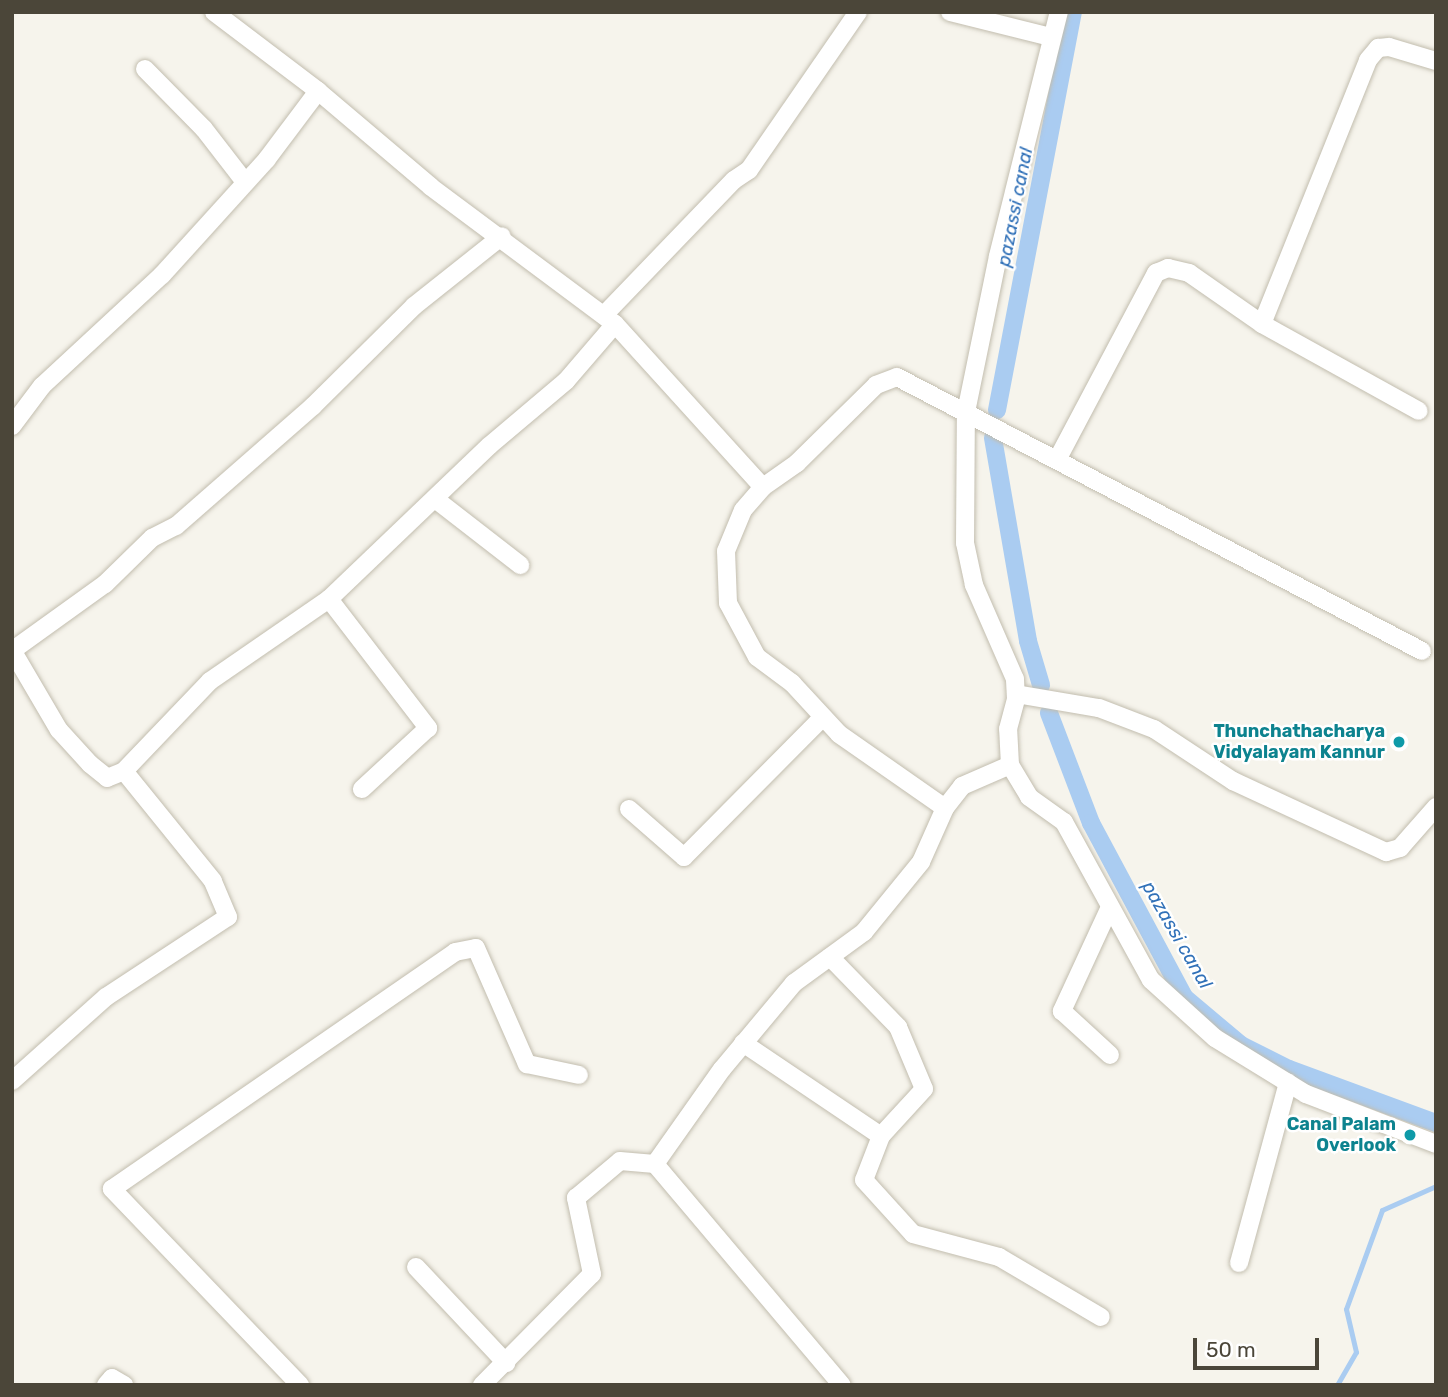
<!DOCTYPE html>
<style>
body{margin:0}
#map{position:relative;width:1448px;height:1397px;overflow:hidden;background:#f6f4ec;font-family:Rubik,sans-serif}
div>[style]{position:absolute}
.stream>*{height:5px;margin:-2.5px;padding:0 2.5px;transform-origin:2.5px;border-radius:2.5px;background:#aaccf1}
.canal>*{height:18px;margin:-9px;padding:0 9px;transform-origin:9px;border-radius:9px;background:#aaccf1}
.roads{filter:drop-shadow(0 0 2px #c2bdae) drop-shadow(0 0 2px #c2bdae)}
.street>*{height:18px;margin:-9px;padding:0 9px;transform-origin:9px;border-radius:9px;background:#fff}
.dots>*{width:19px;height:19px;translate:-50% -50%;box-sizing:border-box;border:4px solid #fff;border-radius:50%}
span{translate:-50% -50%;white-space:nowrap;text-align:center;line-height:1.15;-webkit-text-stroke:5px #fff;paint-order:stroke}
.culture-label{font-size:18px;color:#0d838f;font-weight:700}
.right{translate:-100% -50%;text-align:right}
.water-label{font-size:19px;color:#3171b8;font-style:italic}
.frame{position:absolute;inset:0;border:14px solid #4b4639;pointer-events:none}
.scale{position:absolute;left:1193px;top:1338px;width:126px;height:32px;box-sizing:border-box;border:4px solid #4b4639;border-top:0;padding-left:9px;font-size:21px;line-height:24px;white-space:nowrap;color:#4b4639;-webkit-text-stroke:5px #fff;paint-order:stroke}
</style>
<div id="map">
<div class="stream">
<div style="left:1337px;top:1385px;width:38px;rotate:-60deg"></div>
<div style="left:1356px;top:1352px;width:44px;rotate:-103.1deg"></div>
<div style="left:1346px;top:1309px;width:105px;rotate:-70deg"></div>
<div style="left:1382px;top:1210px;width:59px;rotate:-24deg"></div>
</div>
<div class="canal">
<div style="left:997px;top:410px;width:405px;rotate:-79.2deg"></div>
<div style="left:993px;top:438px;width:206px;rotate:80.2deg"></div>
<div style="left:1028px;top:641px;width:46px;rotate:73.5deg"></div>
<div style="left:1049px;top:713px;width:118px;rotate:69.1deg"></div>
<div style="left:1091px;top:823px;width:199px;rotate:61.8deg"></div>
<div style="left:1185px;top:998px;width:73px;rotate:40deg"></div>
<div style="left:1241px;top:1045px;width:54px;rotate:26.6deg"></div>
<div style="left:1289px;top:1069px;width:157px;rotate:20.2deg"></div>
</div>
<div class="roads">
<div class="street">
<div style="left:214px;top:12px;width:131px;rotate:37.2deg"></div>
<div style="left:318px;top:91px;width:148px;rotate:40.3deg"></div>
<div style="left:431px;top:187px;width:229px;rotate:36.7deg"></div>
<div style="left:615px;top:324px;width:220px;rotate:47.8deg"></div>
<div style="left:763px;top:487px;width:30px;rotate:131deg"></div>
<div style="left:743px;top:510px;width:44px;rotate:112.5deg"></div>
<div style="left:726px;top:551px;width:52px;rotate:87.8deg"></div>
<div style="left:728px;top:603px;width:61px;rotate:61.8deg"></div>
<div style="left:757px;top:657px;width:44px;rotate:36.6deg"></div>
<div style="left:792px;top:683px;width:69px;rotate:47.3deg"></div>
<div style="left:839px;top:734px;width:129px;rotate:34.9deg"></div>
<div style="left:945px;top:808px;width:59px;rotate:114deg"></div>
<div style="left:921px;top:862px;width:90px;rotate:129.2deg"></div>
<div style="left:864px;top:932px;width:87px;rotate:143.9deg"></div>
<div style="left:794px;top:983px;width:112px;rotate:129.9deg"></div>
<div style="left:722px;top:1069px;width:116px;rotate:125.2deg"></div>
<div style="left:655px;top:1164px;width:289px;rotate:49.8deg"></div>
<div style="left:950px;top:12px;width:104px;rotate:13.9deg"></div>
<div style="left:145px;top:69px;width:84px;rotate:45.5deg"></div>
<div style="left:204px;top:129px;width:67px;rotate:52.3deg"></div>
<div style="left:604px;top:315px;width:187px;rotate:-46.1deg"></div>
<div style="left:734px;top:180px;width:18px;rotate:-34deg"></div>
<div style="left:749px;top:170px;width:192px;rotate:-55.4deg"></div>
<div style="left:1262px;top:324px;width:284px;rotate:-68.1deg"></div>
<div style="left:1368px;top:60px;width:16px;rotate:-50deg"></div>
<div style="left:1378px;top:48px;width:11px;rotate:-5deg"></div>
<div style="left:1389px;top:47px;width:49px;rotate:16.6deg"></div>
<div style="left:12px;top:426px;width:50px;rotate:-53.1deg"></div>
<div style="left:42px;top:386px;width:163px;rotate:-42.8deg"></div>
<div style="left:162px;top:275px;width:156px;rotate:-47.8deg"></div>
<div style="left:267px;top:159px;width:85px;rotate:-53.1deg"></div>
<div style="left:1057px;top:460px;width:212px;rotate:-62.1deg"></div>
<div style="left:1156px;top:273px;width:13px;rotate:-23deg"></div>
<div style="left:1168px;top:268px;width:22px;rotate:13deg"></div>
<div style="left:1189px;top:273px;width:89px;rotate:34.9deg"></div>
<div style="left:1262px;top:324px;width:179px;rotate:29deg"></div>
<div style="left:763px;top:487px;width:42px;rotate:-35.2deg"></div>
<div style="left:797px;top:463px;width:111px;rotate:-44.6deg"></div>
<div style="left:876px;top:385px;width:22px;rotate:-21deg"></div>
<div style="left:897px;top:377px;width:592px;rotate:27.56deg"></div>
<div style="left:435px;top:499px;width:108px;rotate:37.8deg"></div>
<div style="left:329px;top:599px;width:163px;rotate:52.5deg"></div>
<div style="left:428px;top:728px;width:90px;rotate:137.3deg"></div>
<div style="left:12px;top:650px;width:93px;rotate:59.6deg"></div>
<div style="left:59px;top:730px;width:46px;rotate:47.6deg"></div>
<div style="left:90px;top:764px;width:22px;rotate:39deg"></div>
<div style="left:107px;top:778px;width:18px;rotate:-22deg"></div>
<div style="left:124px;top:771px;width:124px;rotate:-46.3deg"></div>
<div style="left:210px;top:681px;width:145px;rotate:-34.6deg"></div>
<div style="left:329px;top:599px;width:221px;rotate:-43.7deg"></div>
<div style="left:489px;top:446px;width:101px;rotate:-40.2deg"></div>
<div style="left:566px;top:381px;width:75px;rotate:-49.3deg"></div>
<div style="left:13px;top:650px;width:113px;rotate:-35.7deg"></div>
<div style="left:105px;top:584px;width:66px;rotate:-44.4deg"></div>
<div style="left:152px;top:538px;width:27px;rotate:-27deg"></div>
<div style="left:176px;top:526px;width:182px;rotate:-41.2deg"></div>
<div style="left:313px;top:406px;width:142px;rotate:-44.7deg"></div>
<div style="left:414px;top:306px;width:112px;rotate:-38.5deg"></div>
<div style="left:1016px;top:694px;width:84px;rotate:9.6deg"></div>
<div style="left:1099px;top:708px;width:59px;rotate:20.9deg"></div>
<div style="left:1154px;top:729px;width:95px;rotate:33.4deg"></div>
<div style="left:1233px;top:781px;width:169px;rotate:24.9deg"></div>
<div style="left:1386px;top:852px;width:15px;rotate:-16deg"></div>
<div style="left:1400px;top:848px;width:55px;rotate:-48.7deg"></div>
<div style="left:1010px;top:765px;width:37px;rotate:59deg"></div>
<div style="left:1029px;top:797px;width:43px;rotate:35.5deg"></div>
<div style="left:1064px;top:822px;width:180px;rotate:61.2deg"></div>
<div style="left:1151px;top:980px;width:86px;rotate:42.2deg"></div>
<div style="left:1215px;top:1038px;width:107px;rotate:31.6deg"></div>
<div style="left:1306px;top:1094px;width:139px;rotate:21deg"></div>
<div style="left:945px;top:808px;width:28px;rotate:-52deg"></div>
<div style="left:962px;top:786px;width:52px;rotate:-23.6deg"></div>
<div style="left:1010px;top:765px;width:36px;rotate:-93deg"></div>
<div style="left:1008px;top:729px;width:31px;rotate:-75deg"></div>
<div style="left:1016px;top:699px;width:20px;rotate:-93deg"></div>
<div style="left:1015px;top:679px;width:103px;rotate:-113.6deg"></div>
<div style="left:974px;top:585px;width:43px;rotate:-102.1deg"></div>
<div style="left:965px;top:543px;width:131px;rotate:-89.6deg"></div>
<div style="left:966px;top:412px;width:159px;rotate:-78.4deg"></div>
<div style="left:998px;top:256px;width:252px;rotate:-76deg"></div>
<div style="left:629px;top:809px;width:73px;rotate:41.1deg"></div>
<div style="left:684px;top:857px;width:197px;rotate:-45.2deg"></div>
<div style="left:1110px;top:907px;width:115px;rotate:114.8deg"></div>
<div style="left:1062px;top:1011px;width:65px;rotate:42.5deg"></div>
<div style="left:830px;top:957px;width:98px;rotate:45.8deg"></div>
<div style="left:898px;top:1027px;width:67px;rotate:67.2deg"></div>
<div style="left:924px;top:1089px;width:64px;rotate:132.5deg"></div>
<div style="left:743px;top:1043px;width:166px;rotate:34deg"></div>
<div style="left:881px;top:1136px;width:47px;rotate:111.1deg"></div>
<div style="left:864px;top:1180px;width:73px;rotate:47.8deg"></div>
<div style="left:913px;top:1234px;width:89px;rotate:15deg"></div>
<div style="left:999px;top:1257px;width:118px;rotate:30.5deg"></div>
<div style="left:12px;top:1081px;width:126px;rotate:-41.8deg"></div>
<div style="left:106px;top:997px;width:146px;rotate:-33.3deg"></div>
<div style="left:228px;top:917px;width:39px;rotate:-113deg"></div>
<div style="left:213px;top:881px;width:141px;rotate:-129deg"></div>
<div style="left:1239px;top:1263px;width:187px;rotate:-74.8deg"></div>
<div style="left:416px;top:1267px;width:132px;rotate:46.8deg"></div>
<div style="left:106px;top:1385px;width:9px;rotate:-49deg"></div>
<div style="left:112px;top:1378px;width:14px;rotate:30deg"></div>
<div style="left:300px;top:1385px;width:272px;rotate:-133.8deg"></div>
<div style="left:112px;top:1189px;width:417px;rotate:-34.6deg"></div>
<div style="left:455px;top:952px;width:21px;rotate:-11deg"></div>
<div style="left:476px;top:948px;width:127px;rotate:66.3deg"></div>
<div style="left:527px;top:1064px;width:53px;rotate:11.9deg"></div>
<div style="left:482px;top:1385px;width:156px;rotate:-45.3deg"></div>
<div style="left:592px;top:1274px;width:78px;rotate:-101.9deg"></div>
<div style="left:576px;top:1198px;width:57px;rotate:-40.1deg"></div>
<div style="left:620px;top:1161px;width:35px;rotate:5deg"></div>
</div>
</div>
<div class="dots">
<div style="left:1399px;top:742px;background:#0f9aa8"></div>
<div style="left:1410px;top:1135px;background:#0f9aa8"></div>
</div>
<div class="culture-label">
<span class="right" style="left:1385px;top:742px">Thunchathacharya<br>Vidyalayam Kannur</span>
<span class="right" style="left:1396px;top:1135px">Canal Palam<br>Overlook</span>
</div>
<div class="water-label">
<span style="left:1015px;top:207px;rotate:-79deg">pazassi canal</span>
<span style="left:1177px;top:935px;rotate:60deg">pazassi canal</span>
</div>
<div class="frame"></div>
<div class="scale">50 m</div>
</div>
